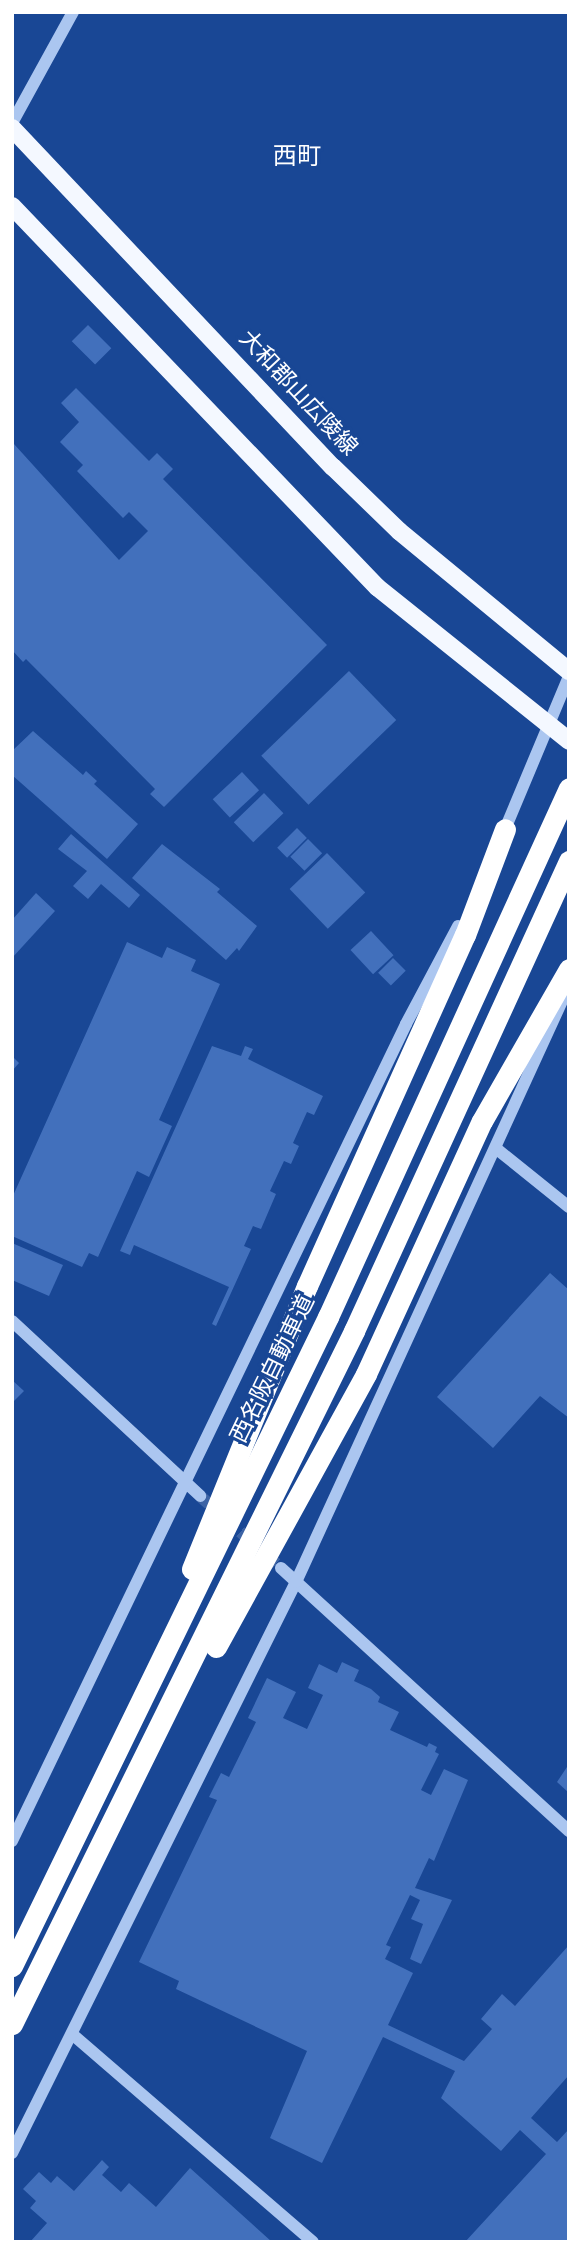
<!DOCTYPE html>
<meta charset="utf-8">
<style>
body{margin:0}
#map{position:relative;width:581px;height:2254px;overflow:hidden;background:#194795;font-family:Karla,"Noto Sans JP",sans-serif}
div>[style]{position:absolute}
.building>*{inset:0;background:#4270bc;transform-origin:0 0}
.minor-tunnel>*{height:12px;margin-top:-6px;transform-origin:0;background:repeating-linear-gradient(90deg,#3c63a5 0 12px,transparent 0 18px)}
.minor>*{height:12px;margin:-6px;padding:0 6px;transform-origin:6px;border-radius:6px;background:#abc6f0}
.major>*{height:18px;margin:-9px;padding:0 9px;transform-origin:9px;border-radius:9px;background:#f4f8ff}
.highway>*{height:21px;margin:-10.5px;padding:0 10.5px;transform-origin:10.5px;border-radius:10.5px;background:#fff}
span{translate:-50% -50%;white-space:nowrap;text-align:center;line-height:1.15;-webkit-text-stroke:6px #194795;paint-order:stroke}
.street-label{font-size:23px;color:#fff}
.neighbourhood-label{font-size:24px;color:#fff}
.frame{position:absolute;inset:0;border:14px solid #fff;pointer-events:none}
</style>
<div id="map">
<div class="building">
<div style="left:88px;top:325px;width:33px;height:23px;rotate:45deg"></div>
<div style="clip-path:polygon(76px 388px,149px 461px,157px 453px,173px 469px,163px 479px,327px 645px,164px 807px,150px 794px,155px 789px,26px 659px,23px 662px,12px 650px,14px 444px,119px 560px,148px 531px,129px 512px,123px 518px,77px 471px,83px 465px,60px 442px,79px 422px,61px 403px)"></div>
<div style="left:349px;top:671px;width:68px;height:122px;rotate:46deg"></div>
<div style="clip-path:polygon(33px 731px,83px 775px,86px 771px,97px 781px,94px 784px,138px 824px,107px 859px,12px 775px,12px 751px)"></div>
<div style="left:242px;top:772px;width:25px;height:40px;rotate:47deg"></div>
<div style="left:264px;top:793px;width:28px;height:42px;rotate:46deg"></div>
<div style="left:297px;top:828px;width:14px;height:28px;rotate:45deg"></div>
<div style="clip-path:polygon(71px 834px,140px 895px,129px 908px,101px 884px,88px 899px,73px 886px,87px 871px,58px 849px)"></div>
<div style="left:308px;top:839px;width:20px;height:25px;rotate:45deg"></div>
<div style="clip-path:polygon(162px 844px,220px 889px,217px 892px,257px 926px,239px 951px,237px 948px,226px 960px,132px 878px)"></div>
<div style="left:327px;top:853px;width:55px;height:52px;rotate:46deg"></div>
<div style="clip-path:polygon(36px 893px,55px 911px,12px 958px,12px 920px)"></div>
<div style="left:371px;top:931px;width:33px;height:28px;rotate:47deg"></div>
<div style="clip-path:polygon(127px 942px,162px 958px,167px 947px,196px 960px,191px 971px,220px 984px,159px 1120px,172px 1126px,149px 1177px,137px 1171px,98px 1257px,89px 1253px,82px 1267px,12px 1236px,12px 1198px)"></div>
<div style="left:393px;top:958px;width:18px;height:21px;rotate:45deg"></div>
<div style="clip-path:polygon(212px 1046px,241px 1056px,245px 1046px,253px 1049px,248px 1059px,323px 1096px,314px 1115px,307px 1112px,293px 1143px,299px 1146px,291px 1164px,284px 1161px,270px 1191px,276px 1194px,261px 1229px,253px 1226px,244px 1246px,251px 1249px,216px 1326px,212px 1324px,229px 1287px,134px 1245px,130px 1255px,120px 1251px)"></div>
<div style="clip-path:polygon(12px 1056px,19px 1063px,12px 1071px)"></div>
<div style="clip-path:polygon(12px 1243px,63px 1265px,49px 1296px,12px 1280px)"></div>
<div style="clip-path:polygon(550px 1273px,569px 1290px,569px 1418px,540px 1396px,493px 1448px,437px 1397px)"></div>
<div style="clip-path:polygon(12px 1380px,24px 1391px,12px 1403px)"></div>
<div style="clip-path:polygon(342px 1662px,359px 1670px,354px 1681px,371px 1689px,380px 1697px,378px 1702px,399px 1712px,390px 1730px,427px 1747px,429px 1743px,437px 1747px,435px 1752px,439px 1754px,421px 1790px,431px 1795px,444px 1769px,468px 1780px,434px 1861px,429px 1858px,415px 1888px,452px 1900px,421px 1964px,410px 1959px,423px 1924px,411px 1919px,420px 1900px,410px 1895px,386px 1945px,391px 1947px,385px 1959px,413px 1973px,388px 2025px,464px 2061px,492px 2029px,481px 2019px,502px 1994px,515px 2006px,569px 1945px,569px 2075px,531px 2118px,557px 2142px,569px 2129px,569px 2242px,465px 2242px,546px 2154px,520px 2130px,501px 2151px,441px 2098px,455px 2071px,383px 2037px,322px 2163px,270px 2138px,307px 2051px,176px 1989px,179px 1981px,139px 1962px,217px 1800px,209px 1797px,221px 1773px,229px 1777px,256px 1722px,248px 1718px,267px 1678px,296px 1692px,283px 1718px,307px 1729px,323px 1695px,308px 1688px,319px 1664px,337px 1673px)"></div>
<div style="clip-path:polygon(569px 1764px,569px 1793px,557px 1782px)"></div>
<div style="clip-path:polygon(102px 2160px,109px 2167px,102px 2175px,121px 2192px,129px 2183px,156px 2207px,190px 2168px,272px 2242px,30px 2242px,47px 2223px,30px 2208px,36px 2201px,23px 2189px,39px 2172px,51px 2183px,57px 2176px,74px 2191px)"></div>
</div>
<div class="minor-tunnel">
<div style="left:200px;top:1496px;width:108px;rotate:41.6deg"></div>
</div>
<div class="minor">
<div style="left:12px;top:123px;width:127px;rotate:-61.2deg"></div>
<div style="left:503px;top:834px;width:171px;rotate:-67.3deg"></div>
<div style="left:498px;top:1150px;width:91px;rotate:38.8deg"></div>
<div style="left:12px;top:1321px;width:257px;rotate:42.9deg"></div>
<div style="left:281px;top:1568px;width:390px;rotate:42.4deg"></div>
<div style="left:12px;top:1841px;width:907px;rotate:-64.25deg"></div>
<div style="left:406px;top:1024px;width:111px;rotate:-62deg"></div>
<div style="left:72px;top:2034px;width:318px;rotate:40.8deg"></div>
<div style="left:12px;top:2153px;width:638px;rotate:-63.56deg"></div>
<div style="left:296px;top:1582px;width:653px;rotate:-65.4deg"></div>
</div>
<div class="major">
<div style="left:12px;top:128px;width:467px;rotate:46.6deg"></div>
<div style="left:333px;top:467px;width:92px;rotate:44.1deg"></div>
<div style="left:399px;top:531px;width:220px;rotate:39.5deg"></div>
<div style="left:12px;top:206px;width:528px;rotate:46.23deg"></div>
<div style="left:377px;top:587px;width:246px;rotate:38.7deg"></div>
</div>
<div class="highway">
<div style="left:192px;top:1569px;width:305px;rotate:-67.9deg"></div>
<div style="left:307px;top:1286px;width:385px;rotate:-65.8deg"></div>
<div style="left:465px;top:935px;width:113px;rotate:-69.3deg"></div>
<div style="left:216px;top:1647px;width:311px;rotate:-61.2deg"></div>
<div style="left:366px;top:1374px;width:278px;rotate:-65.4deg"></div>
<div style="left:482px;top:1121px;width:175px;rotate:-60.2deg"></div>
<div style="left:12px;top:1966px;width:722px;rotate:-64.04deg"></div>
<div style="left:328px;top:1317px;width:581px;rotate:-65.51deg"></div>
<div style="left:12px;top:2024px;width:773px;rotate:-63.73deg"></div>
<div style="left:354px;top:1331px;width:517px;rotate:-65.42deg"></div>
</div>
<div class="street-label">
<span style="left:298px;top:393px;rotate:47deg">大和郡山広陵線</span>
<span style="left:273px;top:1369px;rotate:-64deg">西名阪自動車道</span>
</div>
<div class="neighbourhood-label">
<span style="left:297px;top:157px">西町</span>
</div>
<div class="frame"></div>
</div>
